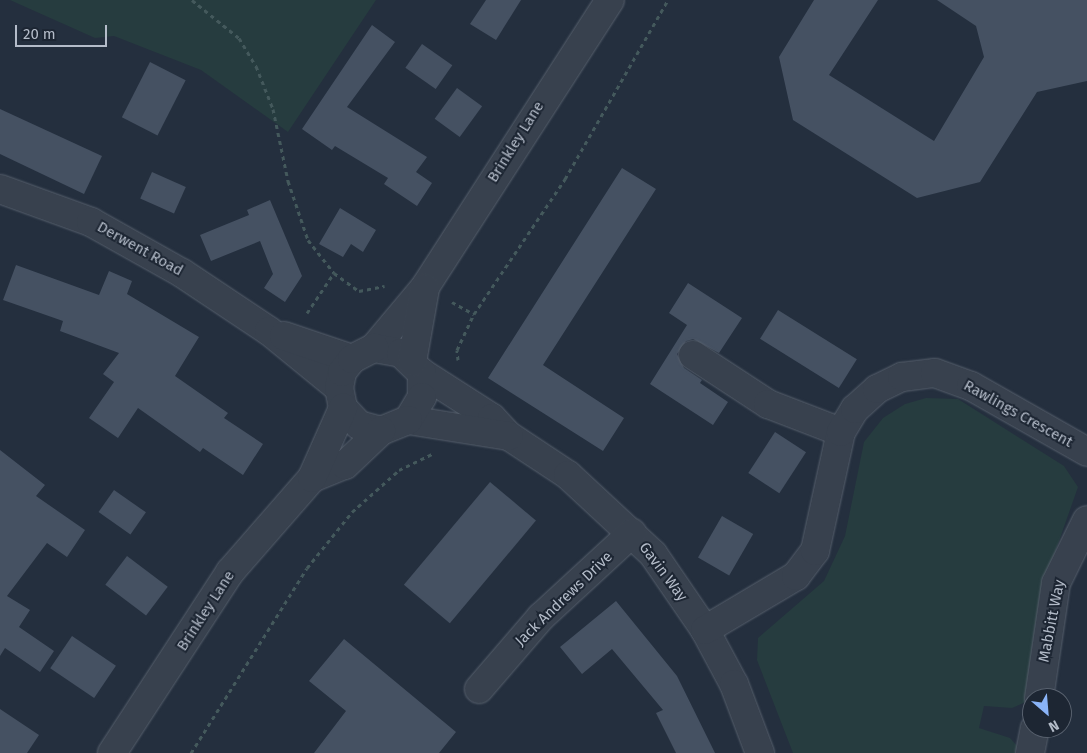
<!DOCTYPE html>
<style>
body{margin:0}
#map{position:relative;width:1087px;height:753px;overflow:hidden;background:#242f3e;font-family:"Fira Sans",sans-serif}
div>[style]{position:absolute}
.green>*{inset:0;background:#263c3f}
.building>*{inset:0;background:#455162;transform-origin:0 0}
.path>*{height:3px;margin-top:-1.5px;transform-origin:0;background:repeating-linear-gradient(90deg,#44595c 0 4px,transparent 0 8px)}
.roads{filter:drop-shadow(0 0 1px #565f6c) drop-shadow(0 0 1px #565f6c)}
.minor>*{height:28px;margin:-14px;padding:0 14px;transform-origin:14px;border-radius:14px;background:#38414e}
.tertiary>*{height:28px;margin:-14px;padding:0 14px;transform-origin:14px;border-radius:14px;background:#38414e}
span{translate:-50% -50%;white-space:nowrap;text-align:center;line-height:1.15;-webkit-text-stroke:4px #1d2633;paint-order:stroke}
.street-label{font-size:15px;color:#b4bcc9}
.north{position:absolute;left:1022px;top:688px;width:50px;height:50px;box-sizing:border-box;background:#1d2633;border:1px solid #59626f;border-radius:50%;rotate:153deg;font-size:14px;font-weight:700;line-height:20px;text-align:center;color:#b4bcc9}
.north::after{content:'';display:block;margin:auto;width:18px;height:22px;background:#8ab4f8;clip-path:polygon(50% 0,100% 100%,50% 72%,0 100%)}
.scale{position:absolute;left:15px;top:25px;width:92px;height:22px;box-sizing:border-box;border:2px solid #b4bcc9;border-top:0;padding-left:6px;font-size:15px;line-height:18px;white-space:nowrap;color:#b4bcc9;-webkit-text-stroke:4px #1d2633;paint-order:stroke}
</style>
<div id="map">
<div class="green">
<div style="clip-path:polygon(10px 0,376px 0,288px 132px,201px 70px,114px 36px,95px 38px)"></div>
<div style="clip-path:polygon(926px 398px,958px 399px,1064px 466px,1078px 487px,1040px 595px,1028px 701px,1012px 708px,984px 706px,979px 728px,1010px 738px,1019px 748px,1018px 753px,793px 753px,757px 660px,758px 638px,824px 581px,845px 536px,864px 442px,883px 418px,905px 404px)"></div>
</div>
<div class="building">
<div style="clip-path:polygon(486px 0,521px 0,496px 40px,470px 24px)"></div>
<div style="clip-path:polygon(814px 0,878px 0,829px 75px,934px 141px,984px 57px,976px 26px,937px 0,1087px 0,1087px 81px,1037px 92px,980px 182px,917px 198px,793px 120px,779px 57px)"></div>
<div style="clip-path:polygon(372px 25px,395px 42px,347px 107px,427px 157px,416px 172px,432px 183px,417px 206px,384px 184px,388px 178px,335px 146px,332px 150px,302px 129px)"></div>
<div style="left:422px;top:44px;width:37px;height:29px;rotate:35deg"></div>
<div style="left:150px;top:62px;width:40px;height:62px;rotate:27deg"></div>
<div style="left:457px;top:88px;width:31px;height:38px;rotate:36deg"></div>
<div style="clip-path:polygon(0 109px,102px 156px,84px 194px,0 154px)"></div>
<div style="clip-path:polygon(622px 168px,656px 189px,543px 365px,624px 418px,603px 451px,488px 378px)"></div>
<div style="left:152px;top:172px;width:37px;height:29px;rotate:24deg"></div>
<div style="clip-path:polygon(270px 200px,302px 276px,285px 302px,264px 288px,273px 274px,260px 241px,211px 261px,200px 235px,249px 215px,247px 210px)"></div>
<div style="clip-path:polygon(340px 208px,376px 230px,363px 252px,351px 244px,343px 257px,319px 244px)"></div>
<div style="clip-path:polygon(16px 265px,99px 295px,109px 271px,132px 281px,127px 294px,199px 337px,175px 376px,228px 413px,224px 418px,263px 444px,243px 475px,203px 448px,200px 452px,138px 408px,118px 438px,89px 418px,114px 382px,103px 374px,119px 353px,60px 331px,63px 321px,3px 300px)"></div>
<div style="clip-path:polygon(688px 283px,742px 318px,719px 353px,693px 339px,686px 341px,677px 354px,684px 368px,702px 380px,700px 383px,728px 402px,713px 425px,650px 384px,687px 325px,669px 313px)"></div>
<div style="left:778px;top:310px;width:93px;height:34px;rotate:32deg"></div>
<div style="left:775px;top:432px;width:37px;height:49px;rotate:33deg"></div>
<div style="clip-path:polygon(0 450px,45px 485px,36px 496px,85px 530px,67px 557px,47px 543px,7px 596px,30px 610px,19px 627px,54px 651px,40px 672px,5px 648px,0 656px)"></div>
<div style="left:490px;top:482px;width:60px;height:134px;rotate:40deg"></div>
<div style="left:114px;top:490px;width:39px;height:27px;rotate:35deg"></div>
<div style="left:722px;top:516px;width:36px;height:48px;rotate:30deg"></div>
<div style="left:127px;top:556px;width:51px;height:36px;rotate:37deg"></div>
<div style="clip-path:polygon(616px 601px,677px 676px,715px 753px,676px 753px,656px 713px,663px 710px,612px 649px,582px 674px,560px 647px)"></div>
<div style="left:72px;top:636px;width:53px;height:39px;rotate:34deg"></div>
<div style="clip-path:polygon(344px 639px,456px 732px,439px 753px,314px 753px,346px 711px,309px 681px)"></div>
<div style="clip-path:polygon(0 709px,39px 735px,27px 753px,0 753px)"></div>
</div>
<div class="path">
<div style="left:192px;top:0;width:60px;rotate:39deg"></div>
<div style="left:239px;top:38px;width:33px;rotate:59deg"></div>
<div style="left:256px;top:66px;width:46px;rotate:68.4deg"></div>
<div style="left:273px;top:109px;width:74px;rotate:78.2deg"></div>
<div style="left:288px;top:181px;width:62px;rotate:71.3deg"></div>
<div style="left:308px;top:240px;width:42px;rotate:51.8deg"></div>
<div style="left:334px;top:273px;width:31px;rotate:36deg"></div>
<div style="left:359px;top:291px;width:26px;rotate:-11deg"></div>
<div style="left:452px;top:302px;width:25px;rotate:29deg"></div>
<div style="left:307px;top:313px;width:48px;rotate:-56deg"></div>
<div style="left:458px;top:360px;width:10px;rotate:-96deg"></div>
<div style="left:457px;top:350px;width:40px;rotate:-65deg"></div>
<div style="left:474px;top:314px;width:163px;rotate:-56deg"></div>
<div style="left:565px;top:179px;width:207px;rotate:-60.1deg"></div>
<div style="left:191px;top:753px;width:218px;rotate:-57.9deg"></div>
<div style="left:307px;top:568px;width:72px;rotate:-51.2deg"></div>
<div style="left:352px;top:512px;width:63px;rotate:-41.8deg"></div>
<div style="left:399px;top:470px;width:37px;rotate:-26deg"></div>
</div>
<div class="roads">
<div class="minor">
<div style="left:0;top:189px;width:97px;rotate:19.9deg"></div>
<div style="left:91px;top:222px;width:104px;rotate:29.3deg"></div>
<div style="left:182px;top:273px;width:105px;rotate:33.7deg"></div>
<div style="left:269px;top:331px;width:90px;rotate:39.2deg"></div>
<div style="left:284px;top:336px;width:72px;rotate:18.7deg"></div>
<div style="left:693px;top:355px;width:90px;rotate:33.2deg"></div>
<div style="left:768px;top:404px;width:78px;rotate:21deg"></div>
<div style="left:422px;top:373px;width:83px;rotate:32.7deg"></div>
<div style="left:492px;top:418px;width:25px;rotate:47deg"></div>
<div style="left:509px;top:436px;width:71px;rotate:33.5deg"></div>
<div style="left:568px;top:475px;width:116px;rotate:42.9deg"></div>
<div style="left:653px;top:554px;width:92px;rotate:55.6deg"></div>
<div style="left:705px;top:630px;width:61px;rotate:61.8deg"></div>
<div style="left:734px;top:684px;width:74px;rotate:69.4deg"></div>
<div style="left:408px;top:420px;width:102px;rotate:9deg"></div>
<div style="left:705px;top:630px;width:106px;rotate:-30.7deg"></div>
<div style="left:796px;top:576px;width:31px;rotate:-53deg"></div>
<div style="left:815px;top:551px;width:122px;rotate:-77.7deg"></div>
<div style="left:841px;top:432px;width:27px;rotate:-59deg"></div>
<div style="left:855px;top:409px;width:30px;rotate:-42deg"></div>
<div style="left:877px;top:389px;width:28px;rotate:-26deg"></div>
<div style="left:902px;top:377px;width:33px;rotate:-7deg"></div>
<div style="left:935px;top:373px;width:38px;rotate:20deg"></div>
<div style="left:971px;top:386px;width:133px;rotate:29.6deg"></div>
<div style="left:479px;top:689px;width:95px;rotate:-49.3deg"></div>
<div style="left:541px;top:617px;width:124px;rotate:-42.7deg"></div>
<div style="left:1039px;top:698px;width:116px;rotate:-81.6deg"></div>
<div style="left:1056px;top:583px;width:70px;rotate:-63.8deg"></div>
<div style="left:1030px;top:753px;width:25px;rotate:-79deg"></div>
</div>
<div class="tertiary">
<div style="left:374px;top:348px;width:80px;rotate:-50.1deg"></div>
<div style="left:425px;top:287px;width:341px;rotate:-57.2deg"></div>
<div style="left:374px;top:348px;width:27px;rotate:10deg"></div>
<div style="left:401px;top:353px;width:29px;rotate:44deg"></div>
<div style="left:422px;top:373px;width:24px;rotate:90deg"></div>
<div style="left:422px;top:397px;width:27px;rotate:121deg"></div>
<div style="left:408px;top:420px;width:29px;rotate:158deg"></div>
<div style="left:381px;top:431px;width:23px;rotate:-165deg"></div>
<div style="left:359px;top:425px;width:23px;rotate:-133deg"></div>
<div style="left:343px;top:408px;width:20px;rotate:-101deg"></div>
<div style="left:339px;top:388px;width:16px;rotate:-79deg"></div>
<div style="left:342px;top:372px;width:16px;rotate:-52deg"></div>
<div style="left:352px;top:359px;width:25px;rotate:-27deg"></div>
<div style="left:412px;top:362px;width:75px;rotate:-80deg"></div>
<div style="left:312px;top:478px;width:35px;rotate:-22deg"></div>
<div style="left:345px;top:465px;width:50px;rotate:-43.4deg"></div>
<div style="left:112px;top:753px;width:216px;rotate:-56.9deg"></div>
<div style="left:230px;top:572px;width:125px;rotate:-48.9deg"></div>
<div style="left:312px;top:478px;width:77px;rotate:-66.1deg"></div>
</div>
</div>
<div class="street-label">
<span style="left:516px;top:142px;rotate:-58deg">Brinkley Lane</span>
<span style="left:140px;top:249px;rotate:29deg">Derwent Road</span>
<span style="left:1018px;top:414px;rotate:29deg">Rawlings Crescent</span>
<span style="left:663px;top:572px;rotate:53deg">Gavin Way</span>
<span style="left:564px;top:599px;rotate:-44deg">Jack Andrews Drive</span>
<span style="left:206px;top:611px;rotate:-57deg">Brinkley Lane</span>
<span style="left:1052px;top:621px;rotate:-79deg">Mabbitt Way</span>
</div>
<div class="north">N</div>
<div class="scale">20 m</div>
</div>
